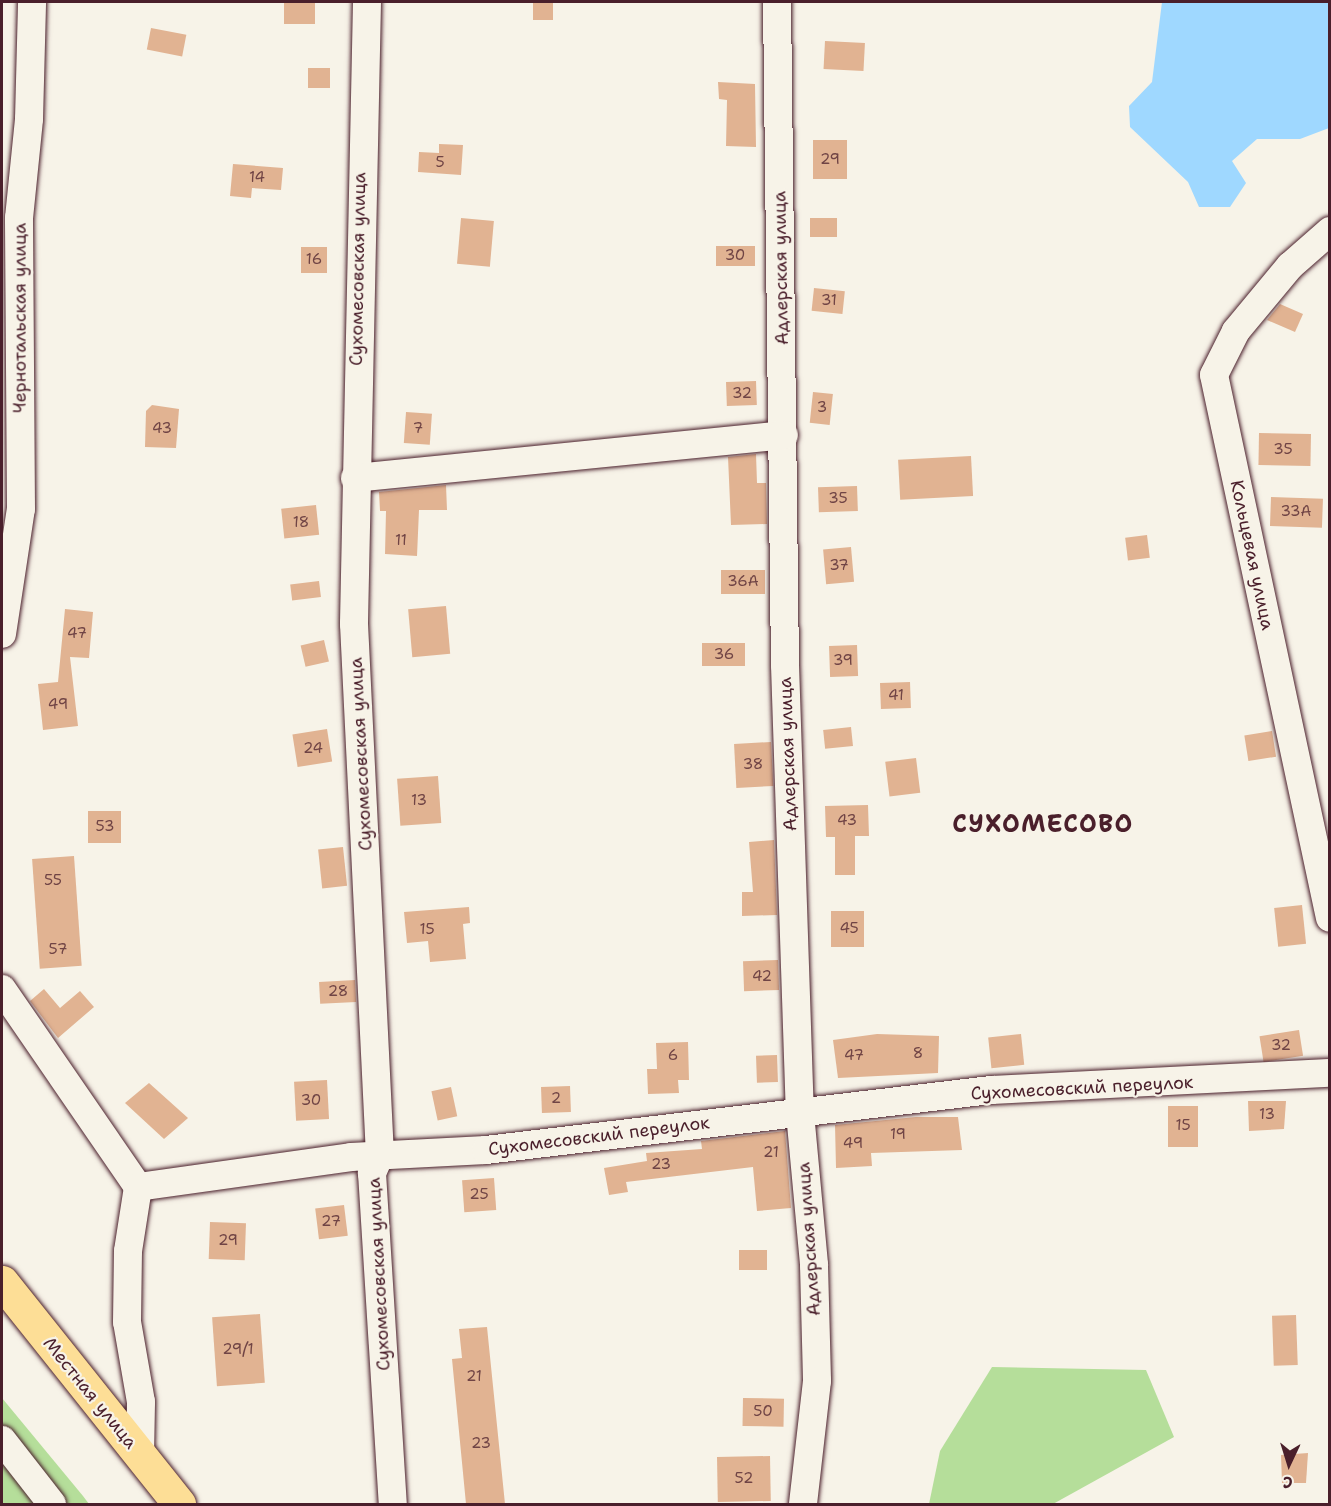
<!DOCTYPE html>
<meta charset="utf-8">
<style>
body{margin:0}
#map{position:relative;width:1331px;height:1506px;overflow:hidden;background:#f7f3e8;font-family:"Shantell Sans",sans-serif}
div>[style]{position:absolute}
.green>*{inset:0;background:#b5de9a}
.water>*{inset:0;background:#9fd8ff}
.building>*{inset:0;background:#e1b392;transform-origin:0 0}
.roads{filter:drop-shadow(0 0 2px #4a1f2b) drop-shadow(0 0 2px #4a1f2b)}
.minor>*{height:28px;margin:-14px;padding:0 14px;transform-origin:14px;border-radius:14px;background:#f7f3e8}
.major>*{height:33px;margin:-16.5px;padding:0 16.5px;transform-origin:16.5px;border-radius:16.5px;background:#fdde96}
span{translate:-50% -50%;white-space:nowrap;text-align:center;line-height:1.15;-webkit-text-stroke:4.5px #f7f3e8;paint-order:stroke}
.number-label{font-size:15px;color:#704445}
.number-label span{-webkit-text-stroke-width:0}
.street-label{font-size:18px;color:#4a1f2b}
.district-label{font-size:24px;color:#4a1f2b;font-weight:700;letter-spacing:1.5px}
.frame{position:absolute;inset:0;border:3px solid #4a1f2b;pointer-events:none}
.north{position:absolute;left:1259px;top:1434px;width:60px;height:60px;-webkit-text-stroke:4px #f7f3e8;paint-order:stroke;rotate:184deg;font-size:16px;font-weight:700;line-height:24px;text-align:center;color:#4a1f2b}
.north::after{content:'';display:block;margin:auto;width:21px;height:27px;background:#4a1f2b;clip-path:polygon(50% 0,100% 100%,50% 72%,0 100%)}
</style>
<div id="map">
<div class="green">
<div style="clip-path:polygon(992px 1367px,1146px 1370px,1174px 1437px,1053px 1504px,929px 1504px,940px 1451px)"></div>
<div style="clip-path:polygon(2px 1398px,83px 1496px,89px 1504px,2px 1504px)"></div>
</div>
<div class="water">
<div style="clip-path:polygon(1162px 2px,1329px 2px,1329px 128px,1300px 139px,1257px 139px,1232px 161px,1246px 183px,1230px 207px,1199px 207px,1188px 182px,1130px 127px,1129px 106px,1152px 82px)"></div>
</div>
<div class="building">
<div style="left:284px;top:2px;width:31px;height:22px"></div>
<div style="left:533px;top:2px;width:20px;height:18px"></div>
<div style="left:151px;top:28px;width:36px;height:22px;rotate:11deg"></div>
<div style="left:825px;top:41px;width:40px;height:28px;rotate:3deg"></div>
<div style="left:308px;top:68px;width:22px;height:20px"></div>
<div style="clip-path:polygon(718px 82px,755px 84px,756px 147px,726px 146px,727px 100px,719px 99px)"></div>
<div style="left:813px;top:140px;width:34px;height:39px"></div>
<div style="clip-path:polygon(439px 144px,463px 145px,461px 175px,418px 172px,419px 152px,439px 153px)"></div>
<div style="clip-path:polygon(233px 164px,283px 168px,281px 190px,252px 188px,251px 198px,230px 196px)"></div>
<div style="left:461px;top:218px;width:33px;height:46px;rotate:5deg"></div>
<div style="left:810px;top:218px;width:27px;height:19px"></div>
<div style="left:716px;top:246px;width:39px;height:20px"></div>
<div style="left:301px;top:247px;width:26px;height:26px"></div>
<div style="left:814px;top:288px;width:31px;height:23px;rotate:6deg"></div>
<div style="clip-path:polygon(1280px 304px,1303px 314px,1295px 332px,1267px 320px)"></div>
<div style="left:756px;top:381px;width:24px;height:30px;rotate:88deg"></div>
<div style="left:813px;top:392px;width:20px;height:31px;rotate:6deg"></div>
<div style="clip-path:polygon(152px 405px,179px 409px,176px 448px,145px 447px,146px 411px)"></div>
<div style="left:406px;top:412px;width:26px;height:31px;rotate:4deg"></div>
<div style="left:1259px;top:433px;width:52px;height:32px;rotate:1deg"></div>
<div style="clip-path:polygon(756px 454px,757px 483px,766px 483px,767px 524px,731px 525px,728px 457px)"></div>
<div style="left:971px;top:456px;width:40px;height:73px;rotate:87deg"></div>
<div style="clip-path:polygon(446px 485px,447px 510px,419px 510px,417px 556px,385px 554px,386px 511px,380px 511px,379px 492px)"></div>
<div style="left:857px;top:486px;width:25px;height:39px;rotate:88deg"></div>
<div style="left:1271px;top:497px;width:52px;height:29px;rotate:2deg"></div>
<div style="left:316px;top:505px;width:30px;height:35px;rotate:84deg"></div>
<div style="left:1147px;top:535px;width:23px;height:22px;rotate:83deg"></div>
<div style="left:851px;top:547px;width:35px;height:28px;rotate:85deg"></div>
<div style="left:721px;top:570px;width:44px;height:24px"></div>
<div style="left:319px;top:581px;width:16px;height:29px;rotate:83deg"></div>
<div style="left:446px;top:606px;width:48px;height:38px;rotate:85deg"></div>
<div style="clip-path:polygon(65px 609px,93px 612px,89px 658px,70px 657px,78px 726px,43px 730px,38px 684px,58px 682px)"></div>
<div style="left:324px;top:640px;width:22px;height:24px;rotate:77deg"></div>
<div style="left:745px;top:643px;width:23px;height:43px;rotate:90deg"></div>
<div style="left:857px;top:645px;width:31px;height:28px;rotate:88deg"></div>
<div style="left:910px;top:682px;width:26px;height:30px;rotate:88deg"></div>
<div style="left:851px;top:727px;width:19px;height:28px;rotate:84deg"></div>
<div style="left:327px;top:729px;width:33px;height:35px;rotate:81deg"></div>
<div style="left:1272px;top:731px;width:26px;height:28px;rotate:81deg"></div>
<div style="left:771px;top:742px;width:44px;height:37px;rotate:87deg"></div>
<div style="left:916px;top:758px;width:35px;height:31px;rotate:83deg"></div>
<div style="left:438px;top:776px;width:47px;height:41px;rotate:86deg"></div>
<div style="clip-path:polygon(868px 805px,869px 836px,855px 836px,855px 875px,835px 875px,835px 837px,826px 837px,825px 806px)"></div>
<div style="left:88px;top:811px;width:33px;height:32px"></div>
<div style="clip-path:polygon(774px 840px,777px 915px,742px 916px,742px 892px,753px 892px,749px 842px)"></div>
<div style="left:343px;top:847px;width:39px;height:25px;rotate:84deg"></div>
<div style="left:74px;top:856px;width:110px;height:42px;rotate:86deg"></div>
<div style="left:1302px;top:905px;width:39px;height:28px;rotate:84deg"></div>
<div style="clip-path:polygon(469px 907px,470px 923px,463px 924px,466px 959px,430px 962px,428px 941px,407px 943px,404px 912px)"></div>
<div style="left:831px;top:911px;width:33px;height:36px"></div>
<div style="left:778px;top:960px;width:30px;height:35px;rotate:88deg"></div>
<div style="left:355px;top:980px;width:22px;height:36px;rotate:87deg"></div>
<div style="clip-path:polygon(44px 989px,60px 1008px,80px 991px,94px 1007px,58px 1038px,30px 1001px)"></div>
<div style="left:1299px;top:1030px;width:26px;height:40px;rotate:81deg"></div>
<div style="clip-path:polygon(877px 1034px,939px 1036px,938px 1073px,838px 1078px,833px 1040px)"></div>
<div style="left:1021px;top:1034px;width:31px;height:33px;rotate:84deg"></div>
<div style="clip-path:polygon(688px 1042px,689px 1080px,678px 1080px,679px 1093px,648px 1094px,647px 1069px,657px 1069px,656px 1043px)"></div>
<div style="left:777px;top:1055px;width:27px;height:21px;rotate:88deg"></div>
<div style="left:327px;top:1080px;width:39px;height:33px;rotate:87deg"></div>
<div style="clip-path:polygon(149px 1083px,188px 1118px,164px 1139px,125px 1103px)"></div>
<div style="left:570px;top:1086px;width:26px;height:29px;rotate:88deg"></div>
<div style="left:451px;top:1087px;width:30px;height:20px;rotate:78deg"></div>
<div style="clip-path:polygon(1248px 1101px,1286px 1101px,1284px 1129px,1249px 1131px)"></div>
<div style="left:1168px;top:1106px;width:30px;height:41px"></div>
<div style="clip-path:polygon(916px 1117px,958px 1117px,962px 1150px,871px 1153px,872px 1166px,836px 1168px,835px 1125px)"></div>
<div style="clip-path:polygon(785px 1131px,791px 1208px,757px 1211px,753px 1167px,626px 1182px,628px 1192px,609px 1195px,604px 1168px,647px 1161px,646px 1153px,702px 1149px,701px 1141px)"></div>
<div style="left:494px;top:1178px;width:32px;height:32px;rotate:86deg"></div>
<div style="left:344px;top:1205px;width:31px;height:29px;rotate:83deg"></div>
<div style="left:210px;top:1222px;width:36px;height:37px;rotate:2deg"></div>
<div style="left:739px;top:1250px;width:28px;height:20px"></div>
<div style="left:260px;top:1314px;width:69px;height:48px;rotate:86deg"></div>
<div style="left:1296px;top:1315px;width:50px;height:24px;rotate:88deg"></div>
<div style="clip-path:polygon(487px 1327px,505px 1504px,466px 1504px,452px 1359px,462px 1358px,459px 1329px)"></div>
<div style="left:743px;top:1398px;width:41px;height:28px;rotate:1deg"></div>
<div style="clip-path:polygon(1308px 1453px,1306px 1483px,1282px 1483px,1281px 1455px)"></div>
<div style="left:770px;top:1456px;width:45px;height:53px;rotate:89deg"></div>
</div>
<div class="roads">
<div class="minor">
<div style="left:367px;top:2px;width:622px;rotate:91.2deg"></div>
<div style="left:354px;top:624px;width:532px;rotate:87.2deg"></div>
<div style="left:380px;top:1155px;width:20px;rotate:114deg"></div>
<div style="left:372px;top:1173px;width:332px;rotate:86.4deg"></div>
<div style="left:777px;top:2px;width:663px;rotate:89.31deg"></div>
<div style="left:785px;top:665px;width:448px;rotate:88.1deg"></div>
<div style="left:800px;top:1113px;width:153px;rotate:84.7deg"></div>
<div style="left:814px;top:1265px;width:116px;rotate:88.5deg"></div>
<div style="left:817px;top:1381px;width:124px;rotate:96.5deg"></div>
<div style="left:1330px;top:231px;width:53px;rotate:138.8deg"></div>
<div style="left:1290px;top:266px;width:85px;rotate:129.7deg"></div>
<div style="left:1236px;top:331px;width:49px;rotate:116.6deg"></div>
<div style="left:1214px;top:375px;width:555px;rotate:77.94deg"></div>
<div style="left:355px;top:478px;width:431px;rotate:-5.7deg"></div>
<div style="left:2px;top:634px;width:126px;rotate:-81.4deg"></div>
<div style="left:21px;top:509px;width:291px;rotate:-90.4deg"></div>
<div style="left:19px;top:218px;width:100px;rotate:-84.2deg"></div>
<div style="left:29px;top:119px;width:117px;rotate:-88.5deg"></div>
<div style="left:2px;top:989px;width:240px;rotate:55.5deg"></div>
<div style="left:2px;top:1440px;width:81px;rotate:52deg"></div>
<div style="left:140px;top:1455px;width:53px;rotate:-88.9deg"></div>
<div style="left:141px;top:1402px;width:81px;rotate:-99.9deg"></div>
<div style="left:127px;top:1322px;width:71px;rotate:-89.2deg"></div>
<div style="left:128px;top:1251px;width:65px;rotate:-81.1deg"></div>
<div style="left:138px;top:1187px;width:215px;rotate:-8deg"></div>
<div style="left:351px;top:1157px;width:135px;rotate:-3deg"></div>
<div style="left:486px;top:1150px;width:509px;rotate:-6.78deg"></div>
<div style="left:991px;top:1090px;width:339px;rotate:-2.9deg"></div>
</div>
<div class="major">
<div style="left:2px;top:1282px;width:284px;rotate:51.4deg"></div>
</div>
</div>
<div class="number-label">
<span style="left:830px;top:160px">29</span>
<span style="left:440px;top:163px">5</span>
<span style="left:257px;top:178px">14</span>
<span style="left:735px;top:256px">30</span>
<span style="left:314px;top:260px">16</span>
<span style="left:829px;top:301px">31</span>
<span style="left:742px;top:394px">32</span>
<span style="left:822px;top:408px">3</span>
<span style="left:162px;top:429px">43</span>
<span style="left:418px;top:429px">7</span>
<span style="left:1283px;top:450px">35</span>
<span style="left:838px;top:499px">35</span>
<span style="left:1296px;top:512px">33А</span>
<span style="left:301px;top:523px">18</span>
<span style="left:401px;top:541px">11</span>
<span style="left:839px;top:566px">37</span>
<span style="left:743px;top:582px">36А</span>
<span style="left:77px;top:634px">47</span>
<span style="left:724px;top:655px">36</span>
<span style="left:843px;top:661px">39</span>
<span style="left:896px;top:696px">41</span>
<span style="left:58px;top:705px">49</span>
<span style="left:313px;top:749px">24</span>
<span style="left:753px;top:765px">38</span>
<span style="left:419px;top:801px">13</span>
<span style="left:847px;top:821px">43</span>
<span style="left:105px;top:827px">53</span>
<span style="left:53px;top:881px">55</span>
<span style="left:849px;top:929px">45</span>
<span style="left:427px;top:930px">15</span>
<span style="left:58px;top:950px">57</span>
<span style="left:762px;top:977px">42</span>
<span style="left:338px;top:992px">28</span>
<span style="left:1281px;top:1046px">32</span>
<span style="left:918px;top:1054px">8</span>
<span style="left:673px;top:1056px">6</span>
<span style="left:854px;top:1056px">47</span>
<span style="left:556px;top:1099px">2</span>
<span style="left:311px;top:1101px">30</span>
<span style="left:1267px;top:1115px">13</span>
<span style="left:1183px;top:1126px">15</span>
<span style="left:898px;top:1135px">19</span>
<span style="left:853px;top:1144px">49</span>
<span style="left:771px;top:1153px">21</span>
<span style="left:661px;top:1165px">23</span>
<span style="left:479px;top:1195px">25</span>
<span style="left:331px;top:1222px">27</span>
<span style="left:228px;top:1241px">29</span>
<span style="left:238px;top:1350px">29/1</span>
<span style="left:474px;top:1377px">21</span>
<span style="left:763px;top:1412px">50</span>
<span style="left:481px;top:1444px">23</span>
<span style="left:744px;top:1479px">52</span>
</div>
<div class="street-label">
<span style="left:781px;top:268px;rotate:-91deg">Адлерская улица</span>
<span style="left:358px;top:269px;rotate:-89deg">Сухомесовская улица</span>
<span style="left:20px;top:318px;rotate:-90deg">Чернотальская улица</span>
<span style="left:1252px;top:555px;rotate:78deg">Кольцевая улица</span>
<span style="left:361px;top:754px;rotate:-93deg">Сухомесовская улица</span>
<span style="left:788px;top:754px;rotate:-92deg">Адлерская улица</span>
<span style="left:1082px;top:1088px;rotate:-3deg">Сухомесовский переулок</span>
<span style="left:599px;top:1136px;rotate:-7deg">Сухомесовский переулок</span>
<span style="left:809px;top:1239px;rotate:-94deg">Адлерская улица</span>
<span style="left:379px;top:1274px;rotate:-93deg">Сухомесовская улица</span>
<span style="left:90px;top:1393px;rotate:51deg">Местная улица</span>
</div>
<div class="district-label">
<span style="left:1043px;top:825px">СУХОМЕСОВО</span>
</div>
<div class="frame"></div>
<div class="north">С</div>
</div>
